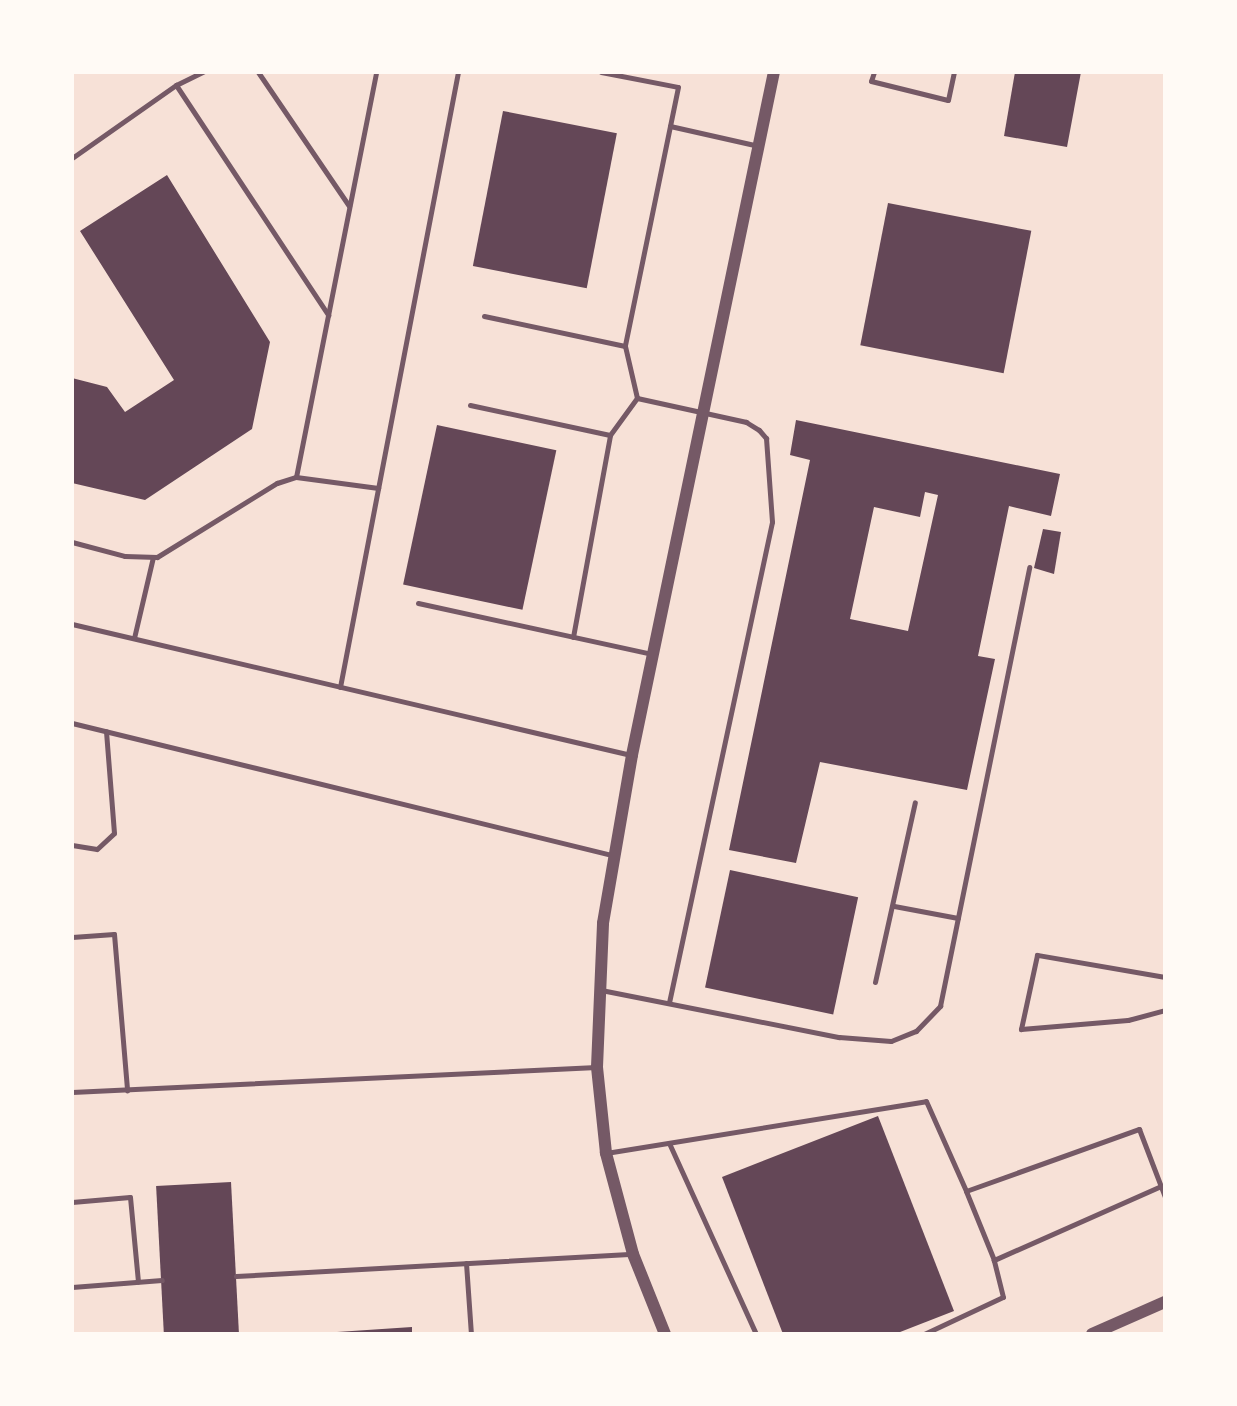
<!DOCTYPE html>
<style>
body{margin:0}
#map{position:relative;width:1237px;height:1406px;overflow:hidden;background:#f7e1d7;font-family:"PT Sans Narrow",sans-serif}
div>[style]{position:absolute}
.building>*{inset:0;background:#644757;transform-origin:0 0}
.service>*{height:5px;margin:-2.5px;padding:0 2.5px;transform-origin:2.5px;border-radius:2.5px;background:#755966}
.tertiary>*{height:12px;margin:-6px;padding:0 6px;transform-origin:6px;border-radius:6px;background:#755966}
span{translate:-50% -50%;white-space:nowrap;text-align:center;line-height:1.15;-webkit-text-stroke:6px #fffaf5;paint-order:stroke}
.frame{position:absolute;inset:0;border:74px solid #fffaf5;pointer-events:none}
</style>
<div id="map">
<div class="building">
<div style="clip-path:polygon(1015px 72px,1081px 72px,1067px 147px,1004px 136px)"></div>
<div style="left:503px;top:111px;width:116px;height:158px;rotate:11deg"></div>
<div style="clip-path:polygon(167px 175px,270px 342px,252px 429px,145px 500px,72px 483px,72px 378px,107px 387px,125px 412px,174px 380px,80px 231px)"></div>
<div style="left:888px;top:203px;width:146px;height:145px;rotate:11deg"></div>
<div style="clip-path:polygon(evenodd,796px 420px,1060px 474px,1051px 516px,1009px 506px,978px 656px,995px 659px,967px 790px,820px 762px,796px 863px,729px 850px,810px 460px,790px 455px,796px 420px,925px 492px,938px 495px,908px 631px,850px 619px,874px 507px,920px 517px,925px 492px)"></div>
<div style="left:437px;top:425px;width:122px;height:163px;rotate:12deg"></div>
<div style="clip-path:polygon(1043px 529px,1061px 532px,1054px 574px,1034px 568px)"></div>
<div style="left:730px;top:870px;width:131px;height:120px;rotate:12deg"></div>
<div style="clip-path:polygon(878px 1116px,954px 1311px,895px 1334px,783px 1334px,722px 1177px)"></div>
<div style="left:231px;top:1182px;width:152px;height:75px;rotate:87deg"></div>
<div style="clip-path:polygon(412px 1327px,412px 1334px,337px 1334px,337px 1332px)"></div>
</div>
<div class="service">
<div style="left:258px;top:72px;width:162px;rotate:55.8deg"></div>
<div style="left:601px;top:72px;width:78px;rotate:11deg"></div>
<div style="left:678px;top:87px;width:264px;rotate:101.6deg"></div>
<div style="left:625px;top:346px;width:53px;rotate:77deg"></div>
<div style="left:874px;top:72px;width:9px;rotate:108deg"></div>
<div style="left:871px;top:81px;width:79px;rotate:13.9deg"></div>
<div style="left:948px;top:100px;width:29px;rotate:-78deg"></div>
<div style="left:176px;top:85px;width:276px;rotate:56.5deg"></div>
<div style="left:670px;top:126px;width:91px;rotate:12.7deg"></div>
<div style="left:72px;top:158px;width:127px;rotate:-35.1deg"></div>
<div style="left:176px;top:85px;width:30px;rotate:-26deg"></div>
<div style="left:484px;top:316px;width:144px;rotate:12deg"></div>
<div style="left:470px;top:405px;width:143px;rotate:12.1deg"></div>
<div style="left:296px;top:477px;width:413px;rotate:-78.8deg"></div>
<div style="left:72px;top:542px;width:55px;rotate:14.8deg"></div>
<div style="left:125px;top:556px;width:32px;rotate:2deg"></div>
<div style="left:157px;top:557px;width:141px;rotate:-31.7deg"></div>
<div style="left:277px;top:483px;width:20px;rotate:-18deg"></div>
<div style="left:296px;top:477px;width:83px;rotate:7.6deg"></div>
<div style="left:418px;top:603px;width:239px;rotate:12.3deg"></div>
<div style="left:72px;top:624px;width:574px;rotate:13.19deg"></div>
<div style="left:573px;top:637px;width:205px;rotate:-79.6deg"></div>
<div style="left:610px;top:435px;width:46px;rotate:-53.9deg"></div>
<div style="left:637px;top:398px;width:112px;rotate:12.4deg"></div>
<div style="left:746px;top:422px;width:15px;rotate:32deg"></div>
<div style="left:759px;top:430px;width:11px;rotate:49deg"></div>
<div style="left:766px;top:438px;width:84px;rotate:85.9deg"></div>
<div style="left:772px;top:522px;width:490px;rotate:102.1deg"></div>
<div style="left:134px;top:638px;width:83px;rotate:-76.8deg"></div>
<div style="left:340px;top:687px;width:626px;rotate:-79.14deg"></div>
<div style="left:72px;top:723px;width:556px;rotate:13.74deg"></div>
<div style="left:72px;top:845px;width:25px;rotate:9deg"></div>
<div style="left:97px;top:849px;width:23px;rotate:-43deg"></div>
<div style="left:114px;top:833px;width:102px;rotate:-94.5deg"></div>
<div style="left:894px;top:906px;width:65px;rotate:10.6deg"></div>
<div style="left:72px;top:937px;width:42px;rotate:-4.1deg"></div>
<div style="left:114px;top:934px;width:157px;rotate:85.2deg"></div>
<div style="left:1165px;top:977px;width:130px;rotate:-170.2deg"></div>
<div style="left:1037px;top:955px;width:76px;rotate:102.2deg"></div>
<div style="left:1021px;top:1029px;width:107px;rotate:-4.8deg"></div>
<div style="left:1128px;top:1020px;width:38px;rotate:-15deg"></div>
<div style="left:875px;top:982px;width:184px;rotate:-77.5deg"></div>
<div style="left:601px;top:990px;width:243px;rotate:11.2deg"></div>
<div style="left:839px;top:1037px;width:52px;rotate:4.4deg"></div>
<div style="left:891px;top:1041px;width:27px;rotate:-22deg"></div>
<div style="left:916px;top:1031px;width:35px;rotate:-46deg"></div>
<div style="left:940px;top:1006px;width:448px;rotate:-78.5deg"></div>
<div style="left:72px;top:1092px;width:525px;rotate:-2.73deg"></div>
<div style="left:669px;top:1143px;width:210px;rotate:65.5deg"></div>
<div style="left:606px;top:1153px;width:324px;rotate:-9.2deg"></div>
<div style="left:926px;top:1101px;width:98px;rotate:66deg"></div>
<div style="left:1161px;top:1186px;width:183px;rotate:156.1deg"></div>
<div style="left:994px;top:1260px;width:74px;rotate:-112.1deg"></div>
<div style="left:966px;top:1191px;width:184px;rotate:-19.7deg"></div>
<div style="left:1139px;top:1129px;width:73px;rotate:69.1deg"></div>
<div style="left:72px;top:1202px;width:58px;rotate:-4.9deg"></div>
<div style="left:130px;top:1197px;width:85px;rotate:84.6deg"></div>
<div style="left:466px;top:1263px;width:71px;rotate:86deg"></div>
<div style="left:236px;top:1276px;width:398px;rotate:-3.2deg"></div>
<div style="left:72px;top:1287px;width:90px;rotate:-4.4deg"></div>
<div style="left:924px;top:1334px;width:87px;rotate:-25.1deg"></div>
<div style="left:1003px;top:1297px;width:38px;rotate:-104deg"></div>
</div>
<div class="tertiary">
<div style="left:665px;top:1334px;width:86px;rotate:-111.8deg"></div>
<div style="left:633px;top:1254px;width:105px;rotate:-105deg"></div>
<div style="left:606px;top:1153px;width:86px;rotate:-96deg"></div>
<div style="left:597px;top:1067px;width:144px;rotate:-87.6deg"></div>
<div style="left:603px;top:923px;width:170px;rotate:-80.2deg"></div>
<div style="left:632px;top:755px;width:698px;rotate:-78.26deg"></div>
<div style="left:1092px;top:1334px;width:80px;rotate:-23.7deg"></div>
</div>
<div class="frame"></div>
</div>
